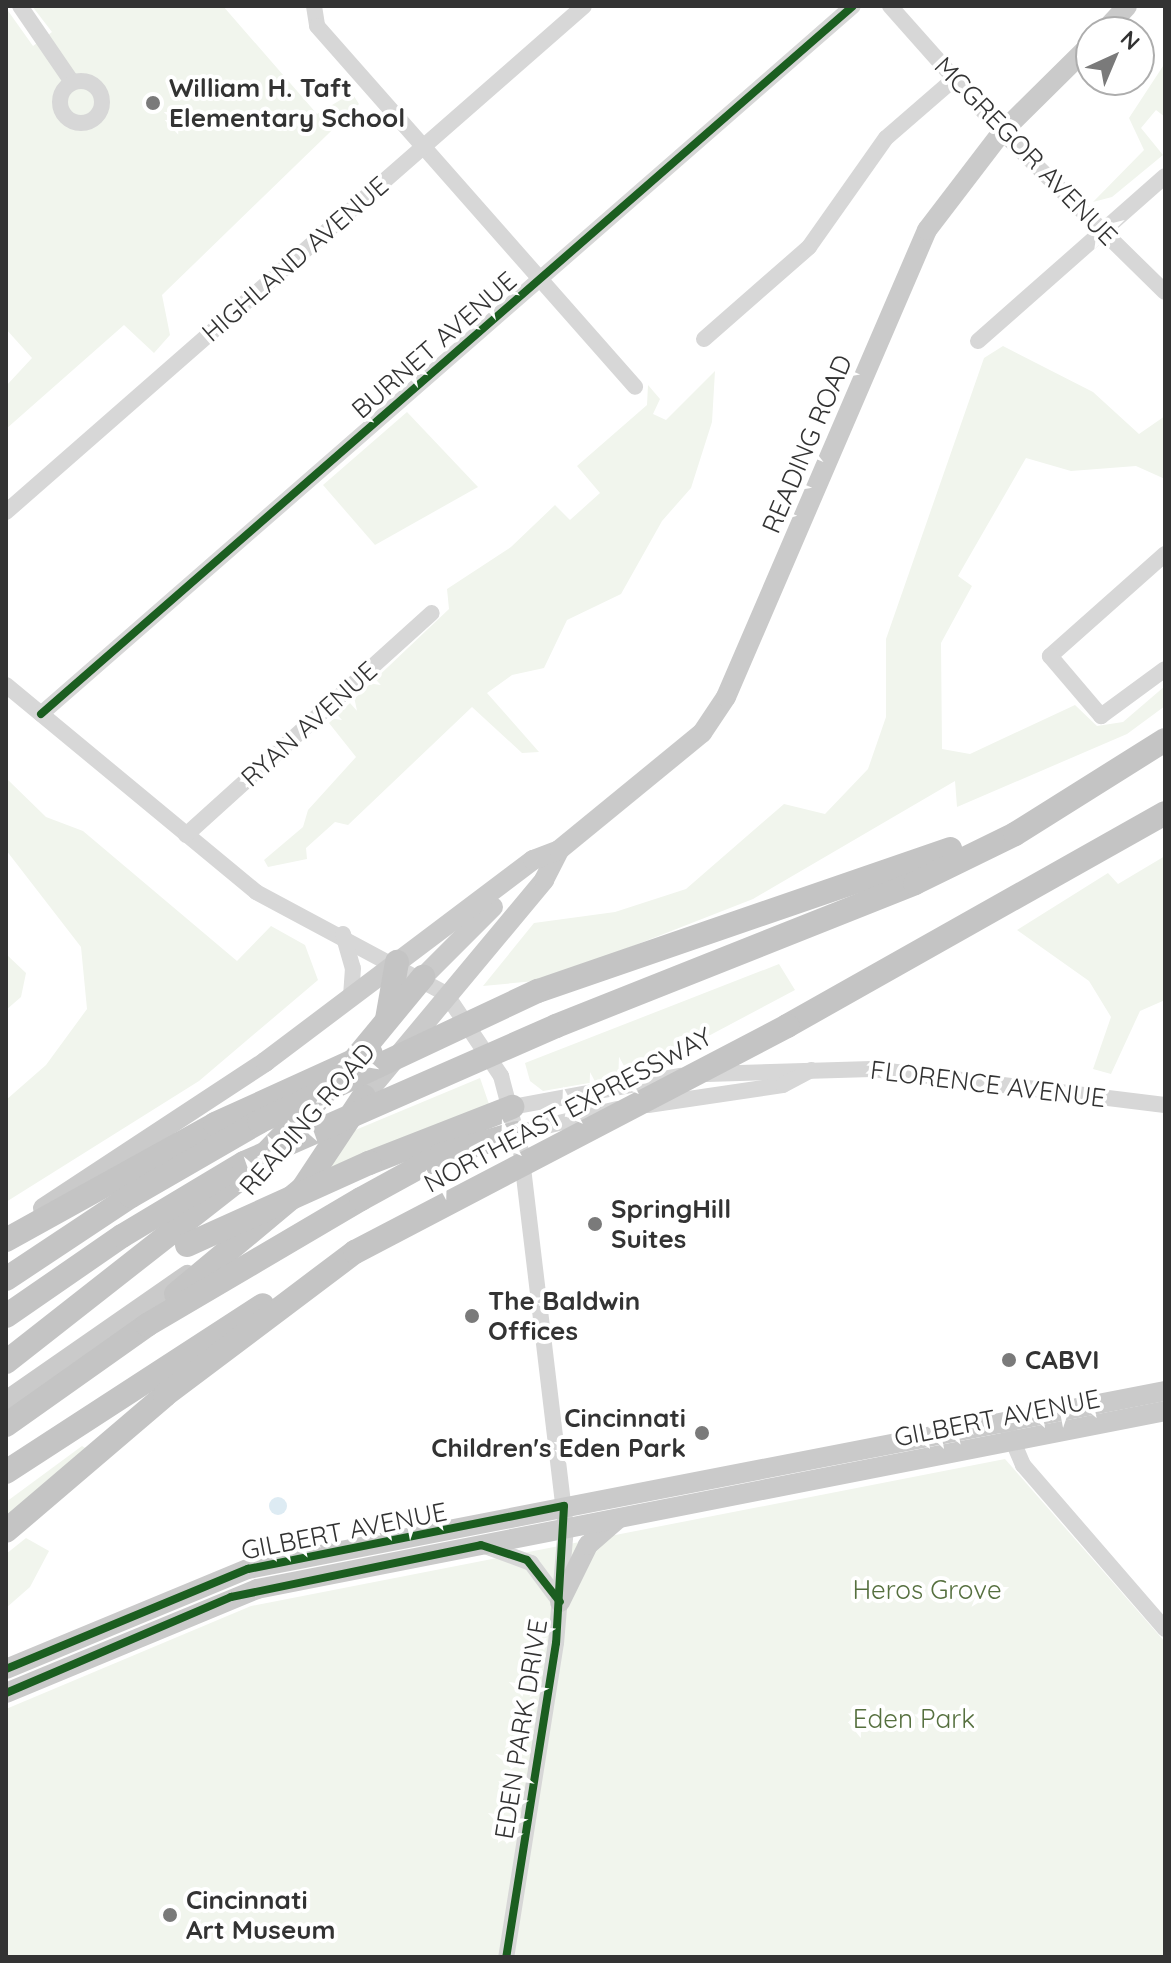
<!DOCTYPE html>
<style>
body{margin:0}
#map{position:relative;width:1171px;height:1963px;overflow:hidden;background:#fff;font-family:Quicksand,sans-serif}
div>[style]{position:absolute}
.green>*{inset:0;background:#f1f5ed}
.water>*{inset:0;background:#ddebf3}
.round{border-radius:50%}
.minor>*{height:16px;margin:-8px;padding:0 8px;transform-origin:8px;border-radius:8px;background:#d7d7d7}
.minor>.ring{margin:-8px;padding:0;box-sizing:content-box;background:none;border:16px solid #d7d7d7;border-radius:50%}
.major>*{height:20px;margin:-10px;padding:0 10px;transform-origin:10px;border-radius:10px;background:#cacaca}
.highway>*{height:24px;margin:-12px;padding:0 12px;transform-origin:12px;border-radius:12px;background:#c4c4c4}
.highway-bridge>*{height:24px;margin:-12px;padding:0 12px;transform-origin:12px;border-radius:12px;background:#c4c4c4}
.cycleway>*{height:8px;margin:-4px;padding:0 4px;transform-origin:4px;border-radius:4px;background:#1b5e20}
.dots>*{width:22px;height:22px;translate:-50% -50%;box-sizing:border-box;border:4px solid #fff;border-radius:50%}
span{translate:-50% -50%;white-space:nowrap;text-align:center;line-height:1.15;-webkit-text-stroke:8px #fff;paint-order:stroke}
.poi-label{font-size:26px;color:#333;font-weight:700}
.left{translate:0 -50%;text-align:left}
.right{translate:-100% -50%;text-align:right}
.street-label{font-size:26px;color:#333}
.park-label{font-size:26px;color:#56703f}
.frame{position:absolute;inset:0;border:8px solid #333;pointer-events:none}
.north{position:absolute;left:1075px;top:16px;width:80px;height:80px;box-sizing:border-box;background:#fff;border:2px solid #adadad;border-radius:50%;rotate:44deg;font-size:22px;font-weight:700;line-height:32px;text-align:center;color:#333}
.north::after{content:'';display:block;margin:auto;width:28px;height:36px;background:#7a7a7a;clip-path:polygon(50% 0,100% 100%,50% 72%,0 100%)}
</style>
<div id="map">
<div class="green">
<div style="clip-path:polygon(32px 6px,223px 6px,317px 114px,352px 93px,359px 104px,162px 295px,170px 335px,154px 353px,124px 325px,6px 429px,6px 386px,32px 358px,6px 329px,6px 8px,33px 46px,52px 32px)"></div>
<div style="clip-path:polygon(1165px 63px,1165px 117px,1156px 110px,1141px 128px,1163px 155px,1112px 197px,1093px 202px,1144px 150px,1129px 118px)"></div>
<div style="clip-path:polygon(1003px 346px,1093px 392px,1139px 434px,1165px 416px,1165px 479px,1136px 466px,1071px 471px,1026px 458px,958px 576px,972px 586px,941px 643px,942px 749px,970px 754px,1075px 705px,1097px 726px,1123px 722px,1165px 686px,1165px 706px,1127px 734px,957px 807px,955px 781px,753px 899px,546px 980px,483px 986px,534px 923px,615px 912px,686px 889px,784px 804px,825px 814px,868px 769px,886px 717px,886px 639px,984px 358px)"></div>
<div style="clip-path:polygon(715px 371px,712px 422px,691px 488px,662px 521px,621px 594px,567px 620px,544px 668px,512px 675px,487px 693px,539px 752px,522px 753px,472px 707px,348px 825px,335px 822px,306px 848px,307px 859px,268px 867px,264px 860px,303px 827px,308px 810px,356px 757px,329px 723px,449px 609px,447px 589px,511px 547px,555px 505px,570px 520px,600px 493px,577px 466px,647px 405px,648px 385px,660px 399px,653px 414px,666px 420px)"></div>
<div style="clip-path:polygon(407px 412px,478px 487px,375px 545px,323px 485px)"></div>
<div style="clip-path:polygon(6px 778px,46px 817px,83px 831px,237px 961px,271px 926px,305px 945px,318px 980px,199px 1081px,6px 1202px,6px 1100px,46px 1065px,87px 1009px,81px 947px,6px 850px)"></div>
<div style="clip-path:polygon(1165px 856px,1165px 1000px,1140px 1011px,1111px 1074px,1093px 1069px,1111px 1017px,1089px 981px,1017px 930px,1108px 873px,1118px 884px)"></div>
<div style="clip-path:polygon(6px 954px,26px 973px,21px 997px,6px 1010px)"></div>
<div style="clip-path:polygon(779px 964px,795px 990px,635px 1075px,543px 1091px,530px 1081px,525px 1063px)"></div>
<div style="clip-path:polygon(480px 1078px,490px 1107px,321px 1175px,353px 1131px)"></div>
<div style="clip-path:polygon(82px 1446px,87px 1449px,6px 1520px,6px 1502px)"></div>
<div style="clip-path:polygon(1005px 1459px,1165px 1642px,1165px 1957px,6px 1957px,6px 1709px,251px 1606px)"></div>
<div style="clip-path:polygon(26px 1538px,49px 1551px,30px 1587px,6px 1608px,6px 1554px)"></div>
</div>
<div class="water">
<div class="round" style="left:269px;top:1497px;width:18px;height:18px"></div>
</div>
<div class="minor">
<div style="left:20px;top:6px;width:92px;rotate:55.6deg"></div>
<div style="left:314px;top:6px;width:20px;rotate:81deg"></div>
<div style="left:317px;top:26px;width:481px;rotate:48.6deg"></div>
<div style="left:890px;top:6px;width:169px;rotate:48.4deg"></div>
<div style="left:1002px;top:132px;width:228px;rotate:44.5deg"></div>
<div class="ring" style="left:60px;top:81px;width:26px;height:26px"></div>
<div style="left:704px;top:339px;width:140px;rotate:-41.2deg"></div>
<div style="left:809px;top:247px;width:133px;rotate:-54.8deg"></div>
<div style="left:886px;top:138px;width:90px;rotate:-40.9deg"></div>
<div style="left:978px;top:341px;width:249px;rotate:-41.4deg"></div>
<div style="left:6px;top:512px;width:768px;rotate:-41.2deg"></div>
<div style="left:1165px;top:554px;width:154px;rotate:138.4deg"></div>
<div style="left:1050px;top:656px;width:79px;rotate:49.6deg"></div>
<div style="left:1101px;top:716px;width:79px;rotate:-36.3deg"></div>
<div style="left:6px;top:685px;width:325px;rotate:39.6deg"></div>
<div style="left:256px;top:892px;width:216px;rotate:28.2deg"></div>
<div style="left:446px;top:994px;width:99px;rotate:56.1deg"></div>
<div style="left:501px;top:1076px;width:78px;rotate:75.1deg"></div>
<div style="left:521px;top:1151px;width:379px;rotate:83.2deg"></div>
<div style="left:566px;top:1527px;width:116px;rotate:94.9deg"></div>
<div style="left:556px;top:1643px;width:318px;rotate:99deg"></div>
<div style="left:41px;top:714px;width:1077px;rotate:-41.09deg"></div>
<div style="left:186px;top:835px;width:331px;rotate:-42.1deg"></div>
<div style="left:343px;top:934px;width:35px;rotate:74deg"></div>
<div style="left:353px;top:968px;width:29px;rotate:94deg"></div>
<div style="left:707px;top:1074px;width:165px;rotate:-1.7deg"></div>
<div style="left:872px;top:1069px;width:295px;rotate:7deg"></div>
<div style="left:648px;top:1105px;width:136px;rotate:-8.4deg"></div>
<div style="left:783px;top:1085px;width:32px;rotate:-28deg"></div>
<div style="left:512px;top:1107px;width:171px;rotate:-10.5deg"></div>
<div style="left:517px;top:1133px;width:103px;rotate:-13.5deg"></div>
<div style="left:1009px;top:1432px;width:36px;rotate:67deg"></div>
<div style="left:1023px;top:1465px;width:217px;rotate:49.1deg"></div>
<div style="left:485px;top:1546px;width:49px;rotate:20.3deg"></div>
<div style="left:531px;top:1563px;width:49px;rotate:53.4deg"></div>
</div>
<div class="major">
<div style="left:1103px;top:32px;width:35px;rotate:-47deg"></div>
<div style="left:423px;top:977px;width:99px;rotate:-45deg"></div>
<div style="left:356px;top:1106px;width:294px;rotate:-50.2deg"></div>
<div style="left:544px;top:880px;width:34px;rotate:-63deg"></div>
<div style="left:43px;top:1208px;width:266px;rotate:-33.3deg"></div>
<div style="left:265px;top:1062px;width:336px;rotate:-37deg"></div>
<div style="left:533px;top:860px;width:28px;rotate:-21deg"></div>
<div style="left:559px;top:850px;width:185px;rotate:-39.3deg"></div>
<div style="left:702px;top:733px;width:43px;rotate:-56.3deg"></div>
<div style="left:726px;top:697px;width:508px;rotate:-66.71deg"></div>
<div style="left:927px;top:230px;width:123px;rotate:-52.6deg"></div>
<div style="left:1002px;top:132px;width:125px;rotate:-44.7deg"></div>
<div style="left:6px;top:1401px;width:221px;rotate:-34.8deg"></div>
<div style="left:560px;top:1602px;width:64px;rotate:-63.8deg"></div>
<div style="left:588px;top:1545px;width:38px;rotate:-41deg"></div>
<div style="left:6px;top:1669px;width:262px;rotate:-22.5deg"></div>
<div style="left:248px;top:1569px;width:934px;rotate:-10.99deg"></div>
<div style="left:6px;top:1693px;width:272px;rotate:-22.5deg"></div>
<div style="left:257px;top:1589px;width:925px;rotate:-11.09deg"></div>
</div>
<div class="highway">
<div style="left:538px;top:991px;width:436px;rotate:-19deg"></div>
<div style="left:387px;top:1019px;width:58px;rotate:-80deg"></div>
<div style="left:556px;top:1026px;width:386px;rotate:-21.7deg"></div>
<div style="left:915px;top:883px;width:111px;rotate:-26.1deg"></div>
<div style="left:1015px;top:834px;width:177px;rotate:-32.1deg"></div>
<div style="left:787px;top:1026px;width:434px;rotate:-29.4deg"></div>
<div style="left:352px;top:1063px;width:112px;rotate:-50.5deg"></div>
<div style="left:369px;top:1163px;width:154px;rotate:-21.4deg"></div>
<div style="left:6px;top:1240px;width:239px;rotate:-29deg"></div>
<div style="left:6px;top:1279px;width:150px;rotate:-33.6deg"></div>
<div style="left:176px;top:1294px;width:165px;rotate:-39.8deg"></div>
<div style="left:303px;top:1188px;width:110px;rotate:-56.5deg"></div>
<div style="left:6px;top:1316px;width:141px;rotate:-34.6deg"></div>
<div style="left:6px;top:1362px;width:306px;rotate:-38.1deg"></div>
<div style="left:247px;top:1173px;width:115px;rotate:-46.1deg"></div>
<div style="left:6px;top:1425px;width:173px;rotate:-35.3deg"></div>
<div style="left:147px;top:1325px;width:248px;rotate:-30.5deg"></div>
<div style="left:361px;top:1199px;width:91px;rotate:-28.8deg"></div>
<div style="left:441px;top:1155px;width:79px;rotate:-16.1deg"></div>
<div style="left:6px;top:1472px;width:306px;rotate:-33deg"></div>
<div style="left:6px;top:1531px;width:209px;rotate:-40.5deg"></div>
<div style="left:165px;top:1395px;width:238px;rotate:-37deg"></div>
</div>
<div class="highway-bridge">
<div style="left:215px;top:1124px;width:171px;rotate:-24.5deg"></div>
<div style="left:131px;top:1196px;width:148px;rotate:-30deg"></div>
<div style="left:259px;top:1122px;width:308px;rotate:-25.2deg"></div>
<div style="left:122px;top:1236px;width:142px;rotate:-30.9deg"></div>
<div style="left:244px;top:1163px;width:341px;rotate:-23.7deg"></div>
<div style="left:187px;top:1245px;width:200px;rotate:-24.3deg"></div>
<div style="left:355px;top:1252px;width:488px;rotate:-27.6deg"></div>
</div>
<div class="cycleway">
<div style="left:41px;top:714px;width:1077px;rotate:-41.09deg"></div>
<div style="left:6px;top:1669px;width:262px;rotate:-22.5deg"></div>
<div style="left:248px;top:1569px;width:322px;rotate:-11.3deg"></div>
<div style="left:564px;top:1506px;width:137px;rotate:93.3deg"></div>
<div style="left:556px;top:1643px;width:318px;rotate:99deg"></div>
<div style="left:6px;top:1693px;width:245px;rotate:-23.1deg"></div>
<div style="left:231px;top:1597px;width:255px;rotate:-11.7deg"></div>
<div style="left:481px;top:1545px;width:48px;rotate:18.1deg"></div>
<div style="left:527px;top:1560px;width:53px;rotate:51.8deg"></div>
</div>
<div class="dots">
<div style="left:153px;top:103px;background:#7a7a7a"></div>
<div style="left:595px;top:1224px;background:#7a7a7a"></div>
<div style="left:472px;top:1316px;background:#7a7a7a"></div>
<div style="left:1009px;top:1360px;background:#7a7a7a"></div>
<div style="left:702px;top:1433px;background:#7a7a7a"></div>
<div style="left:170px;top:1915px;background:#7a7a7a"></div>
</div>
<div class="poi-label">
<span class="left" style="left:169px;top:103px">William H. Taft<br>Elementary School</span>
<span class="left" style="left:611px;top:1224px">SpringHill<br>Suites</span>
<span class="left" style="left:488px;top:1316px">The Baldwin<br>Offices</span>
<span class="left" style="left:1025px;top:1360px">CABVI</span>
<span class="right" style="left:686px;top:1433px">Cincinnati<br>Children's Eden Park</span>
<span class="left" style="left:186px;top:1915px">Cincinnati<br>Art Museum</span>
</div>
<div class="street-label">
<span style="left:1026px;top:151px;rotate:46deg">MCGREGOR AVENUE</span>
<span style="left:295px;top:259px;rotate:-41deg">HIGHLAND AVENUE</span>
<span style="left:434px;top:345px;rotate:-41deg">BURNET AVENUE</span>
<span style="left:807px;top:444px;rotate:-67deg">READING ROAD</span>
<span style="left:309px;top:724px;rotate:-42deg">RYAN AVENUE</span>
<span style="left:988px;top:1084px;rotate:7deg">FLORENCE AVENUE</span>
<span style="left:568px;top:1110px;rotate:-28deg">NORTHEAST EXPRESSWAY</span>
<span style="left:307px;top:1119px;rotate:-49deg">READING ROAD</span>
<span style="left:997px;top:1418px;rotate:-11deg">GILBERT AVENUE</span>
<span style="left:344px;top:1531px;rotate:-11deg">GILBERT AVENUE</span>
<span style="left:521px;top:1729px;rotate:-81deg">EDEN PARK DRIVE</span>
</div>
<div class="park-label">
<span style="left:927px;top:1590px">Heros Grove</span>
<span style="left:914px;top:1719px">Eden Park</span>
</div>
<div class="frame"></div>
<div class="north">N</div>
</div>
